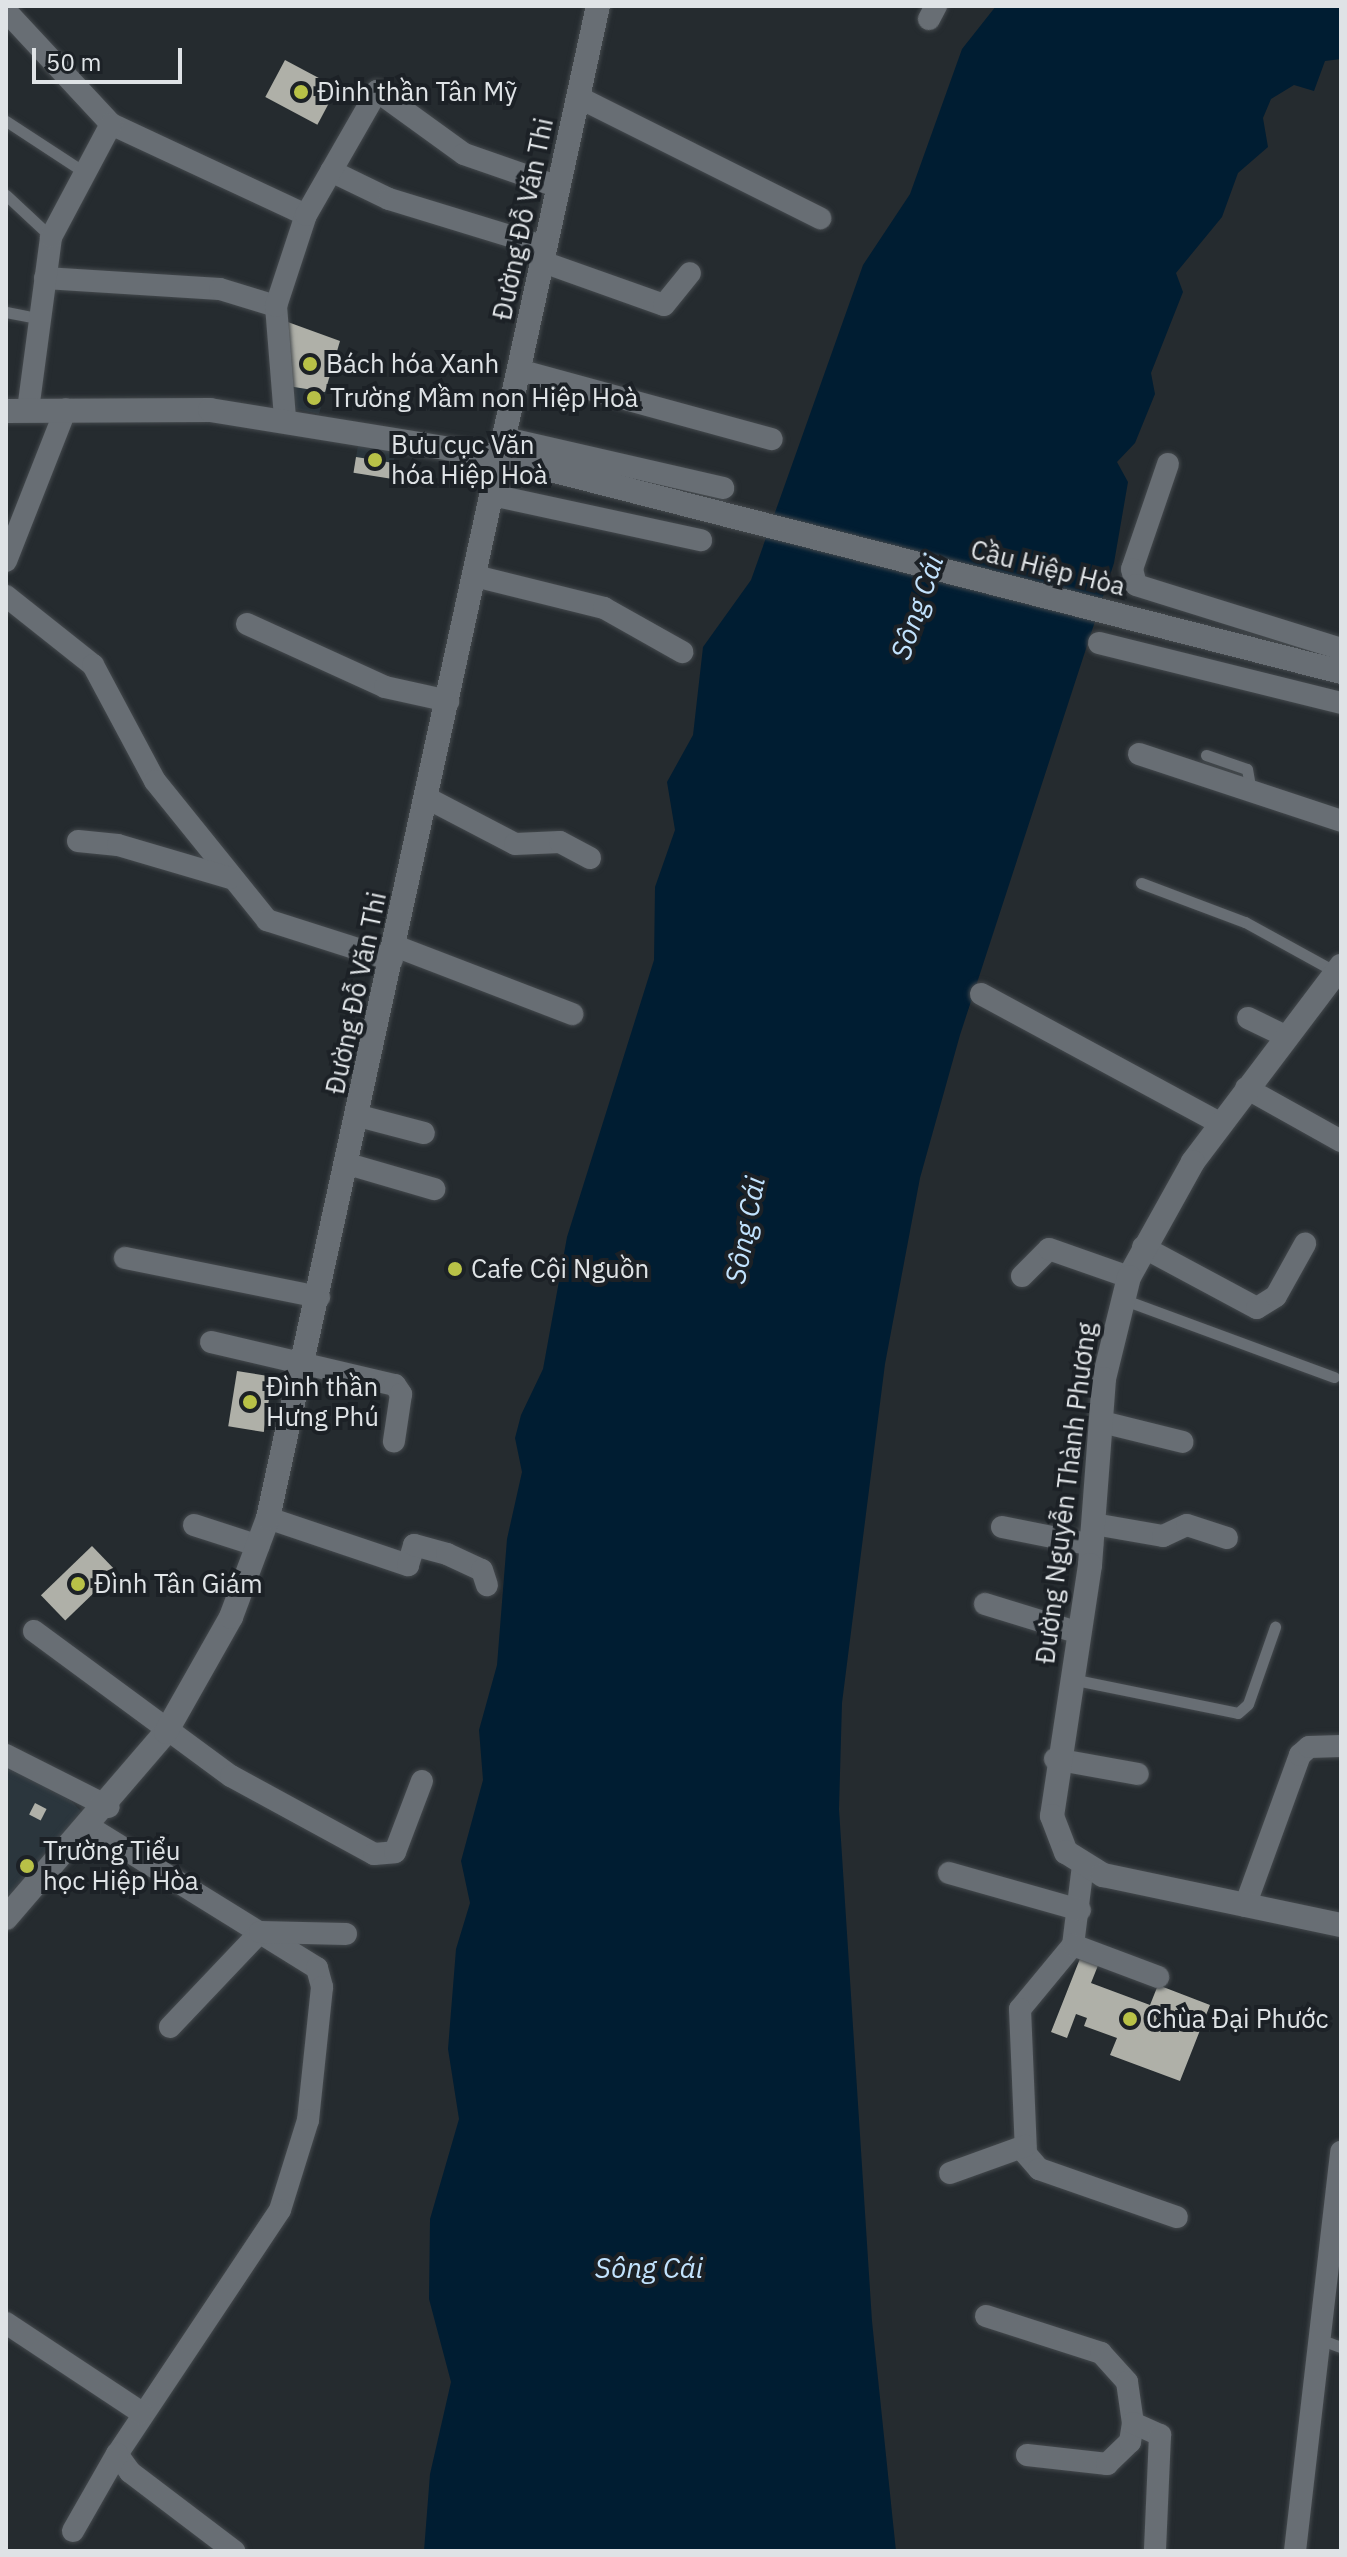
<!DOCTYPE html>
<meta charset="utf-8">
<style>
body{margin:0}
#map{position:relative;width:1347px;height:2557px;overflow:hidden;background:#252b2f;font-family:"IBM Plex Sans",sans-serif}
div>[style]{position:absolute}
.built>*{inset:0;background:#2b363d;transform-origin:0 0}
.water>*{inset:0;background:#001d32}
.building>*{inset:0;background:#afb0a8;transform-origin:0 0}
.roads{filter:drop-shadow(0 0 2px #44494d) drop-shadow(0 0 2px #44494d)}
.service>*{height:11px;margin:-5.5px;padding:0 5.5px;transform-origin:5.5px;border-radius:5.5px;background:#686e74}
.minor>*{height:22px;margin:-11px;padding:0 11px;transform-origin:11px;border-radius:11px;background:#686e74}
.tertiary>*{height:24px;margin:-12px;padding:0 12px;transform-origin:12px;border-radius:12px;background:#686e74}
.secondary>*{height:24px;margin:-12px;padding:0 12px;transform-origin:12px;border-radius:12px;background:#686e74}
.dots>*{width:22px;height:22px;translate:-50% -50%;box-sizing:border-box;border:4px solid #1c2126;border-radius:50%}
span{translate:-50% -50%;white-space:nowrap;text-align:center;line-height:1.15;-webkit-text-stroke:8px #1c2126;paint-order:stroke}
.poi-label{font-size:26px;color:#dfe3e6}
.left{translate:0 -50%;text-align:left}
.street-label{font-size:26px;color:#dfe3e6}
.water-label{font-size:28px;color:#c2e3fe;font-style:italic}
.frame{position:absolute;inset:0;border:8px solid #dfe3e6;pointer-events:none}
.scale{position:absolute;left:32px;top:48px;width:150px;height:36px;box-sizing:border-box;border:4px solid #dfe3e6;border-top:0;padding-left:10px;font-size:24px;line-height:28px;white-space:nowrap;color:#dfe3e6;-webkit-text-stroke:6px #1c2126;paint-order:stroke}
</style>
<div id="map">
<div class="built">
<div style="clip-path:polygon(340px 341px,319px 414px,291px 408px,288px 386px)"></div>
<div style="left:358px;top:445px;width:38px;height:28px;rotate:9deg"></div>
<div style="clip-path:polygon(6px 1763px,61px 1790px,90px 1821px,6px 1913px)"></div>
</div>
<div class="water">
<div style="clip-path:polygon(996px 6px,1341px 6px,1341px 59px,1325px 61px,1314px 91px,1294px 85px,1271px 99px,1263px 118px,1268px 147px,1238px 173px,1222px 217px,1176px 273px,1183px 292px,1151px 373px,1155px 394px,1135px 443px,1117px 462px,1128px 482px,1114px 563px,960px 1035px,920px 1178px,885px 1364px,842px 1703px,839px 1809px,872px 2321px,896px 2551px,424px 2551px,430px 2474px,451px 2382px,429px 2299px,430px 2219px,459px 2119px,448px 2049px,456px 1949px,470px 1903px,461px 1861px,483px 1780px,479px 1730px,497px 1665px,507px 1539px,522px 1472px,515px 1438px,521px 1415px,543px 1369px,567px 1237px,654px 960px,655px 887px,675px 830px,667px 782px,693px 735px,703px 647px,751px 580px,863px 265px,910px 194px,962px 49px)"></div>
</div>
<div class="building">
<div style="left:285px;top:60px;width:59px;height:42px;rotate:28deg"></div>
<div style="clip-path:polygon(285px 321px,340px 341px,325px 392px,288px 386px)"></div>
<div style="left:356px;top:457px;width:38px;height:16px;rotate:9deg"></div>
<div style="left:237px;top:1371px;width:36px;height:56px;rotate:9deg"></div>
<div style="left:92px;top:1546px;width:35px;height:71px;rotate:46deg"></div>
<div style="left:35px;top:1803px;width:13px;height:13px;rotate:27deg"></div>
<div style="clip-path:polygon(1081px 1956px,1099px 1963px,1091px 1983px,1150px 2005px,1158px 1985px,1210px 2005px,1180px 2081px,1110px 2055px,1117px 2038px,1084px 2026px,1087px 2018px,1076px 2014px,1067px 2038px,1051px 2032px)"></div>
</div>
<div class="roads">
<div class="service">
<div style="left:6px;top:121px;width:93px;rotate:33.2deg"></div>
<div style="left:6px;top:195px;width:62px;rotate:43deg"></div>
<div style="left:6px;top:312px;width:32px;rotate:11deg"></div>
<div style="left:1206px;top:755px;width:43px;rotate:18.9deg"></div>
<div style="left:1247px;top:769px;width:22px;rotate:80deg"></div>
<div style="left:1141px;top:883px;width:111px;rotate:20.6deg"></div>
<div style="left:1245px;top:922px;width:104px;rotate:28.8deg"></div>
<div style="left:1122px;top:1299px;width:226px;rotate:20.2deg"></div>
<div style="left:1071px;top:1679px;width:170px;rotate:11.5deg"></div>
<div style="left:1238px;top:1713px;width:13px;rotate:-42deg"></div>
<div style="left:1248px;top:1704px;width:82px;rotate:-70.7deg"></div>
<div style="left:1316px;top:2338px;width:27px;rotate:20deg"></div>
</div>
<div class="minor">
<div style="left:6px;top:11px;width:154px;rotate:47.1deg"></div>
<div style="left:111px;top:124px;width:215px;rotate:25deg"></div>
<div style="left:929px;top:19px;width:15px;rotate:-62deg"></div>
<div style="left:578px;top:97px;width:271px;rotate:26.6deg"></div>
<div style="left:331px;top:171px;width:64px;rotate:25.8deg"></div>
<div style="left:389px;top:199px;width:164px;rotate:17deg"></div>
<div style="left:543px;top:262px;width:128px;rotate:19.6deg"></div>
<div style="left:664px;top:305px;width:41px;rotate:-50.9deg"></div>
<div style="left:45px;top:278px;width:175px;rotate:3.6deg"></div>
<div style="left:220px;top:289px;width:59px;rotate:16.9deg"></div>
<div style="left:276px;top:306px;width:113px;rotate:85.4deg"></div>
<div style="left:276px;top:306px;width:96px;rotate:-71.8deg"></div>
<div style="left:306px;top:215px;width:143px;rotate:-60.2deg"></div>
<div style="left:377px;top:91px;width:107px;rotate:35.9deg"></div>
<div style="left:464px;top:154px;width:101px;rotate:19.2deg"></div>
<div style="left:519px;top:370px;width:262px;rotate:15.3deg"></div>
<div style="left:28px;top:410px;width:175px;rotate:-82.4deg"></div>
<div style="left:51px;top:237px;width:128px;rotate:-62deg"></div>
<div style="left:505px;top:438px;width:224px;rotate:12.9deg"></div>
<div style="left:1168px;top:464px;width:111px;rotate:108.9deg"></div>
<div style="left:1132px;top:569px;width:16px;rotate:76deg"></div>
<div style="left:1136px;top:585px;width:215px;rotate:17.3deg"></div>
<div style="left:492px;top:495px;width:214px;rotate:12.2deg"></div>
<div style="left:6px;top:561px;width:163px;rotate:-68.5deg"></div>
<div style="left:475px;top:576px;width:133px;rotate:13.9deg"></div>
<div style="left:604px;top:608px;width:90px;rotate:29.4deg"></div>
<div style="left:6px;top:596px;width:111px;rotate:38.4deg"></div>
<div style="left:93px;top:665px;width:132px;rotate:61.9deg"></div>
<div style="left:155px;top:781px;width:179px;rotate:51.1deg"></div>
<div style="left:267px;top:920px;width:131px;rotate:17.7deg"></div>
<div style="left:247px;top:624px;width:152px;rotate:24.5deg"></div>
<div style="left:385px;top:687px;width:65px;rotate:12.5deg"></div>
<div style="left:1099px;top:643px;width:249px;rotate:13.9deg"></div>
<div style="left:1139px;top:754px;width:213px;rotate:18.3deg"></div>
<div style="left:427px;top:798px;width:99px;rotate:27.6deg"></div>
<div style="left:515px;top:844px;width:45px;rotate:-2.5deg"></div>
<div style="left:560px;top:842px;width:34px;rotate:28deg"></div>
<div style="left:78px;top:841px;width:40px;rotate:5.7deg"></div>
<div style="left:118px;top:845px;width:117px;rotate:16.4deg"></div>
<div style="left:395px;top:946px;width:190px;rotate:21deg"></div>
<div style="left:981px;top:994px;width:272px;rotate:28.4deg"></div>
<div style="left:1248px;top:1018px;width:41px;rotate:25.9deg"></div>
<div style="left:1246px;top:1088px;width:109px;rotate:29.2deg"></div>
<div style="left:359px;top:1116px;width:67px;rotate:14.7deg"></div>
<div style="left:348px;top:1164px;width:90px;rotate:16.2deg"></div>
<div style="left:1143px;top:1247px;width:129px;rotate:28.2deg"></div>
<div style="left:1257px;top:1308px;width:22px;rotate:-32deg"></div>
<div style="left:1276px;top:1296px;width:60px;rotate:-60.9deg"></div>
<div style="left:125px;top:1258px;width:198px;rotate:11.4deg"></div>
<div style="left:1022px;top:1276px;width:38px;rotate:-45deg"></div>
<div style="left:1049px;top:1249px;width:85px;rotate:19.3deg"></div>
<div style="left:211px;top:1342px;width:189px;rotate:13.2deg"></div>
<div style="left:395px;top:1385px;width:11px;rotate:56deg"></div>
<div style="left:401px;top:1394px;width:48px;rotate:98.5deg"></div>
<div style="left:1102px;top:1422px;width:83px;rotate:13.9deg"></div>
<div style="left:268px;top:1518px;width:148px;rotate:18.6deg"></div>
<div style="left:408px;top:1565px;width:21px;rotate:-73deg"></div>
<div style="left:414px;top:1545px;width:34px;rotate:15deg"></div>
<div style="left:447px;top:1554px;width:38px;rotate:25deg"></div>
<div style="left:482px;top:1570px;width:16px;rotate:72deg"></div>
<div style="left:1094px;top:1524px;width:70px;rotate:9.9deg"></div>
<div style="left:1163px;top:1536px;width:26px;rotate:-25deg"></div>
<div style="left:1187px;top:1525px;width:42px;rotate:18deg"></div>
<div style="left:194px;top:1525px;width:68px;rotate:17.9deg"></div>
<div style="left:1002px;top:1527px;width:92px;rotate:11.3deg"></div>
<div style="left:985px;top:1604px;width:98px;rotate:17.1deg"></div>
<div style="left:34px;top:1631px;width:245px;rotate:36.4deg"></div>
<div style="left:231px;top:1776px;width:163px;rotate:28.6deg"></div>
<div style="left:374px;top:1854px;width:21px;rotate:-5deg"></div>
<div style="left:395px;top:1852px;width:76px;rotate:-69.2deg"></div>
<div style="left:6px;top:1755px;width:115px;rotate:26.8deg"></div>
<div style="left:1055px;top:1759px;width:84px;rotate:10.2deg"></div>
<div style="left:91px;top:1828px;width:266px;rotate:31.8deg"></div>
<div style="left:317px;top:1968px;width:20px;rotate:75deg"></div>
<div style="left:322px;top:1987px;width:134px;rotate:96deg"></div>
<div style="left:308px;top:2120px;width:94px;rotate:107.3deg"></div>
<div style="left:280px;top:2210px;width:293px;rotate:123.7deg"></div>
<div style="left:117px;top:2454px;width:22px;rotate:54deg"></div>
<div style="left:130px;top:2472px;width:131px;rotate:37.2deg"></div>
<div style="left:1083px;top:1865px;width:81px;rotate:97.1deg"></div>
<div style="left:1073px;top:1945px;width:83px;rotate:129.6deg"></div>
<div style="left:1020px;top:2009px;width:145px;rotate:87.6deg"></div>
<div style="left:1026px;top:2154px;width:20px;rotate:49deg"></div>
<div style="left:1039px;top:2169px;width:146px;rotate:19.2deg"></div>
<div style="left:949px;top:1873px;width:136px;rotate:15.8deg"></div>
<div style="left:1245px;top:1906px;width:161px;rotate:-70deg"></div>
<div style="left:1300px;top:1755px;width:12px;rotate:-42deg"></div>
<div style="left:1309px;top:1747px;width:32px;rotate:-2deg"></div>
<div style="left:1073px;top:1945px;width:91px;rotate:20.6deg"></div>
<div style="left:170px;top:2027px;width:131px;rotate:-46.5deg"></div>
<div style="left:260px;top:1932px;width:86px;rotate:1.3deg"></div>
<div style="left:950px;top:2173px;width:80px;rotate:-19.8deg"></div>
<div style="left:986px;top:2316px;width:121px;rotate:17.8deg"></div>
<div style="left:1101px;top:2353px;width:39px;rotate:48deg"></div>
<div style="left:1127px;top:2382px;width:41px;rotate:81.7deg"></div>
<div style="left:6px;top:2323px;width:163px;rotate:33.5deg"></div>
<div style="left:1027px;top:2455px;width:81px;rotate:6.4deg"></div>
<div style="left:1107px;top:2464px;width:32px;rotate:-44deg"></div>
<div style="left:1130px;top:2442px;width:19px;rotate:-81deg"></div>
<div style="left:1133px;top:2423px;width:30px;rotate:24deg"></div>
<div style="left:1160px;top:2435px;width:116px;rotate:92.5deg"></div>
<div style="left:73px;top:2531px;width:89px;rotate:-60.3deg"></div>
<div style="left:1295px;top:2551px;width:402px;rotate:-83.4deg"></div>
</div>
<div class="tertiary">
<div style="left:6px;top:1918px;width:245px;rotate:-49.3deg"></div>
<div style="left:166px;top:1732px;width:132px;rotate:-60.5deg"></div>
<div style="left:231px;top:1617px;width:106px;rotate:-69.5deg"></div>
<div style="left:268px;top:1518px;width:1548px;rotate:-77.69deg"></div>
</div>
<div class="secondary">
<div style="left:6px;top:411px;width:204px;rotate:-0.3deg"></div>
<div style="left:210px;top:410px;width:294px;rotate:9.2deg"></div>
<div style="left:500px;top:457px;width:868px;rotate:14.34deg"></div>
<div style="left:1341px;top:966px;width:246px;rotate:127.1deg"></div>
<div style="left:1193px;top:1162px;width:132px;rotate:119.1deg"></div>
<div style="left:1129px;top:1277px;width:105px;rotate:103.8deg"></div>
<div style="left:1104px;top:1379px;width:187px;rotate:94.3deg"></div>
<div style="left:1090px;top:1565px;width:254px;rotate:98.6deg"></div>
<div style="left:1052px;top:1816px;width:39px;rotate:69deg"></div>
<div style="left:1066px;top:1852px;width:44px;rotate:31.9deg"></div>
<div style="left:1103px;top:1875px;width:243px;rotate:11.9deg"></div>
</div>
</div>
<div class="dots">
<div style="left:301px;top:92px;background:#b8c147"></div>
<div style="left:310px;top:364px;background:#b8c147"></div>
<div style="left:314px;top:398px;background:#b8c147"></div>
<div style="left:375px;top:460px;background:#b8c147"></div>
<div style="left:455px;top:1269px;background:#b8c147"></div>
<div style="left:250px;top:1402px;background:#b8c147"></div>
<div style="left:78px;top:1584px;background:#b8c147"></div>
<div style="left:27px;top:1866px;background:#b8c147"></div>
<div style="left:1130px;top:2019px;background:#b8c147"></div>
</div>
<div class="poi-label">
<span class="left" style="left:317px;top:92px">Đình thần Tân Mỹ</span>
<span class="left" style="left:326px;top:364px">Bách hóa Xanh</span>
<span class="left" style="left:330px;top:398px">Trường Mầm non Hiệp Hoà</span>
<span class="left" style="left:391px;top:460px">Bưu cục Văn<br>hóa Hiệp Hoà</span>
<span class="left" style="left:471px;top:1269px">Cafe Cội Nguồn</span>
<span class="left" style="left:266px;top:1402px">Đình thần<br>Hưng Phú</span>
<span class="left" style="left:94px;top:1584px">Đình Tân Giám</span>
<span class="left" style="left:43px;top:1866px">Trường Tiểu<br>học Hiệp Hòa</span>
<span class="left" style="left:1146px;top:2019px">Chùa Đại Phước</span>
</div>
<div class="street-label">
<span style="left:523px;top:219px;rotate:-78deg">Đường Đỗ Văn Thi</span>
<span style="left:1048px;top:568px;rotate:14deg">Cầu Hiệp Hòa</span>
<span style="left:356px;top:993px;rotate:-78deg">Đường Đỗ Văn Thi</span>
<span style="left:1066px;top:1493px;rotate:-83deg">Đường Nguyễn Thành Phương</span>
</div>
<div class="water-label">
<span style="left:917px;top:607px;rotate:-71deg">Sông Cái</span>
<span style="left:745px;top:1230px;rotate:-79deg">Sông Cái</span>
<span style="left:649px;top:2268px">Sông Cái</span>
</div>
<div class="frame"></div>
<div class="scale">50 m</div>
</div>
